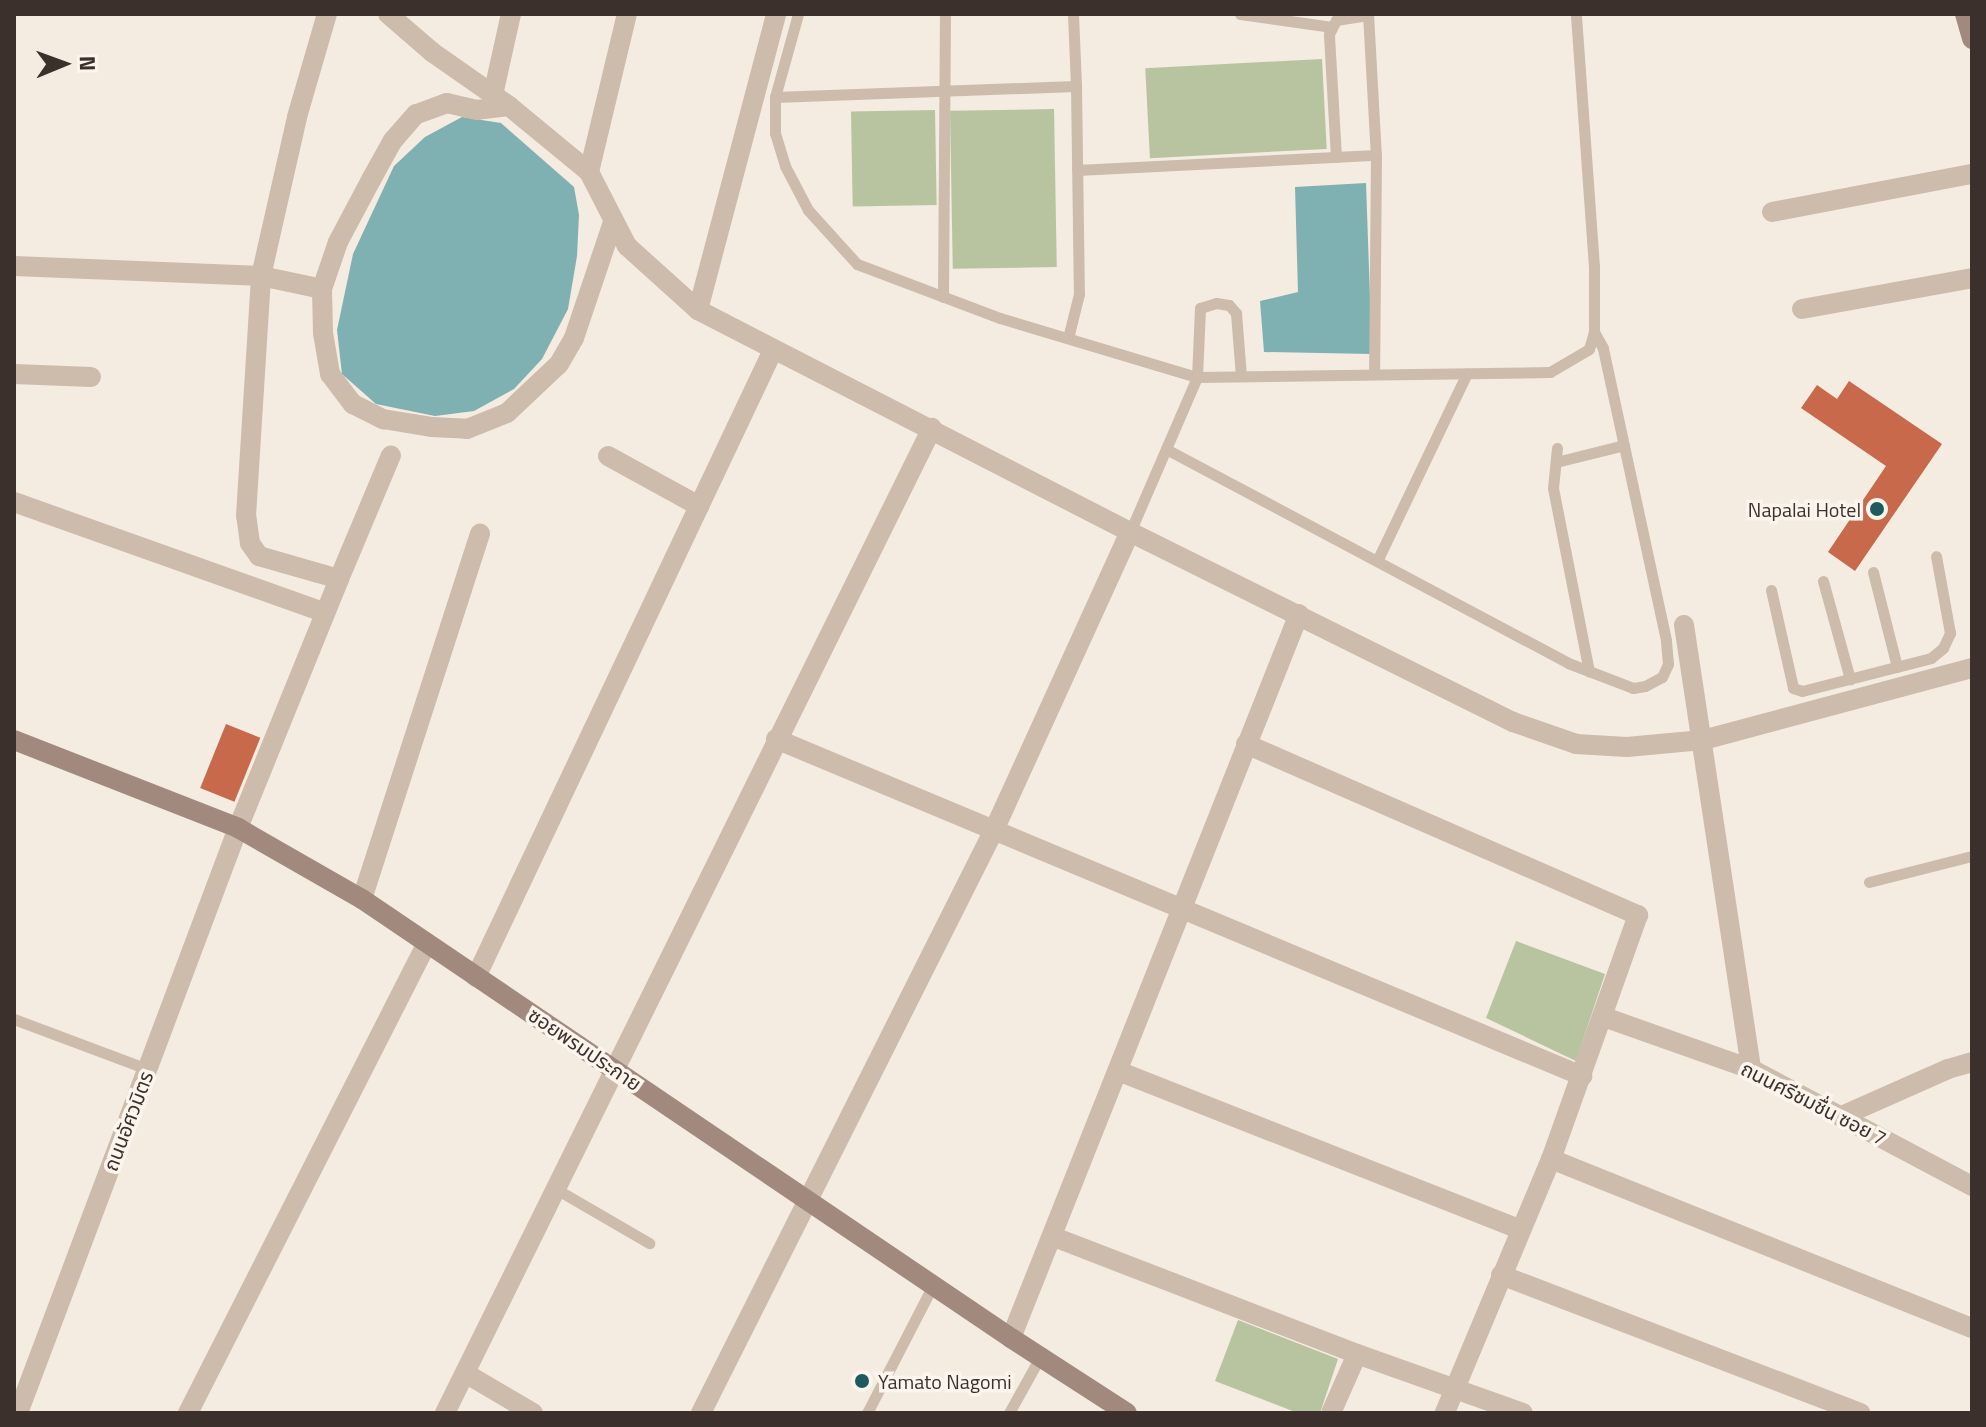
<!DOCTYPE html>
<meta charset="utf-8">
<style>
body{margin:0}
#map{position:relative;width:1986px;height:1427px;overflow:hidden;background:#f4ebe1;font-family:"Titillium Web","Noto Sans Thai",sans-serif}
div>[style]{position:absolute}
.green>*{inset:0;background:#b8c4a0;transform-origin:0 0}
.water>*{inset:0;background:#7fb0b2}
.building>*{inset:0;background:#c8694b;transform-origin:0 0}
.lane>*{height:11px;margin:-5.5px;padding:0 5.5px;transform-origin:5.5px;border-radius:5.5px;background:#cdbbac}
.street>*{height:20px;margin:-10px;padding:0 10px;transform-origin:10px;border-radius:10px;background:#cdbbac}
.secondary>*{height:20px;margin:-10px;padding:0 10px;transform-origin:10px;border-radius:10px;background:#a18a7d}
.dots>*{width:22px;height:22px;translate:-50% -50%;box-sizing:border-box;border:4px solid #fbf5ee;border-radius:50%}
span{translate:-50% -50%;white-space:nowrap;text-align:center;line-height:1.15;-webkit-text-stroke:7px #fbf5ee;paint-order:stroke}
.poi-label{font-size:20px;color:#3b302b}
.right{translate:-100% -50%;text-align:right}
.left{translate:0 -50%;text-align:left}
.street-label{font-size:20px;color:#3b302b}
.frame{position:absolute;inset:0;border:16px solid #3b302b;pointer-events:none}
.north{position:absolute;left:24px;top:24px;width:80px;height:80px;-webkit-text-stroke:6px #fbf5ee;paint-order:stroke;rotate:89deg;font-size:22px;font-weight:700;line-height:32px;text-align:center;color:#3b302b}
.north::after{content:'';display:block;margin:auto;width:28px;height:36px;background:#3b302b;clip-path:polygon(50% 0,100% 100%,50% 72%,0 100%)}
</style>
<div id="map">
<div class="green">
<div style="left:1322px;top:59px;width:90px;height:177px;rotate:87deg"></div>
<div style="left:1054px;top:109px;width:158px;height:104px;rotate:89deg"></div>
<div style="left:935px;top:110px;width:95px;height:84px;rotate:89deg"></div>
<div style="clip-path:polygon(1516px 941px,1605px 974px,1576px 1061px,1486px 1018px)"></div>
<div style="clip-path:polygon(1238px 1320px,1338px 1359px,1320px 1413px,1298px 1413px,1215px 1381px)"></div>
</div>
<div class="water">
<div style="clip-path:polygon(462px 117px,501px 123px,574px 187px,579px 215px,577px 256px,568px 309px,542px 359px,514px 389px,474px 411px,435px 416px,376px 404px,342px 374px,337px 330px,353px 254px,394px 166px,425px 137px)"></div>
<div style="clip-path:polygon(1366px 183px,1372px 354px,1264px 352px,1260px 301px,1298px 292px,1295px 187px)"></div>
</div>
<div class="building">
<div style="clip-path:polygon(1849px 381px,1942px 444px,1855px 571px,1828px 552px,1886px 466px,1801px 408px,1817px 385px,1837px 399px)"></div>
<div style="left:226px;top:724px;width:37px;height:69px;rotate:22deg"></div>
</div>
<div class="lane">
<div style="left:798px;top:14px;width:86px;rotate:105.5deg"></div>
<div style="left:775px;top:97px;width:36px;rotate:90deg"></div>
<div style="left:775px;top:133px;width:34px;rotate:73deg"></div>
<div style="left:785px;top:166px;width:50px;rotate:62.4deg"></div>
<div style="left:808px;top:210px;width:73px;rotate:47.8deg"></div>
<div style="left:857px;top:264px;width:153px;rotate:20.7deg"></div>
<div style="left:1000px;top:318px;width:206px;rotate:16.7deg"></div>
<div style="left:1197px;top:377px;width:353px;rotate:-0.8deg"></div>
<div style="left:1550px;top:372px;width:45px;rotate:-30.5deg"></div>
<div style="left:1589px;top:349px;width:18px;rotate:-74deg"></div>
<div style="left:1594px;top:332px;width:65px;rotate:-90deg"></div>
<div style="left:1594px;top:267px;width:254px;rotate:-94.1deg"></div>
<div style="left:1073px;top:14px;width:72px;rotate:87.6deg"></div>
<div style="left:1240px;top:14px;width:93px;rotate:8deg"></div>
<div style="left:1368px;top:14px;width:141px;rotate:86.8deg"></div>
<div style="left:1376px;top:155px;width:219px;rotate:90.5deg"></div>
<div style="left:775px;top:97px;width:301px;rotate:-2.1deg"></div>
<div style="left:1076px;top:86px;width:208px;rotate:89.2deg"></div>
<div style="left:1079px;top:294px;width:45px;rotate:104deg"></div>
<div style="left:1336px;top:157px;width:123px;rotate:-93.3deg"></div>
<div style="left:1329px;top:34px;width:16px;rotate:-63deg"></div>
<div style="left:1336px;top:20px;width:32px;rotate:-9deg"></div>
<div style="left:1077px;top:170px;width:299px;rotate:-2.9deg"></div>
<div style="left:943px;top:297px;width:283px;rotate:-89.6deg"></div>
<div style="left:1557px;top:448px;width:40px;rotate:95.7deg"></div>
<div style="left:1553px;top:488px;width:187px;rotate:78.9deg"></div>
<div style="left:1166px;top:449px;width:455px;rotate:28deg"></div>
<div style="left:1568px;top:663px;width:70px;rotate:21deg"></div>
<div style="left:1633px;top:688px;width:12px;rotate:-9deg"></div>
<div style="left:1645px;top:686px;width:19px;rotate:-28deg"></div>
<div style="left:1662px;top:677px;width:14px;rotate:-65deg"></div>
<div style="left:1668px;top:664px;width:24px;rotate:-95deg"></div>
<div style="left:1666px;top:640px;width:299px;rotate:-102.2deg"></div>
<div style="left:1603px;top:348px;width:18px;rotate:-119deg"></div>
<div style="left:1556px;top:462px;width:70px;rotate:-14deg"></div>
<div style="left:1130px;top:532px;width:169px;rotate:-66.6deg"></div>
<div style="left:1197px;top:377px;width:69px;rotate:-87.5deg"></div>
<div style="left:1200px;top:308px;width:17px;rotate:-17deg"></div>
<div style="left:1216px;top:303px;width:13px;rotate:9deg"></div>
<div style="left:1229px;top:305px;width:11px;rotate:49deg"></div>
<div style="left:1236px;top:313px;width:63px;rotate:85.5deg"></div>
<div style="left:1377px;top:561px;width:208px;rotate:-64.4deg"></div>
<div style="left:1873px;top:572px;width:98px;rotate:75.8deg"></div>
<div style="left:1823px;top:581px;width:102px;rotate:74.6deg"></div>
<div style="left:1771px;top:590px;width:100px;rotate:77.3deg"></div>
<div style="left:1793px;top:688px;width:9px;rotate:18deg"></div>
<div style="left:1802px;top:691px;width:133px;rotate:-14.3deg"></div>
<div style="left:1931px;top:658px;width:16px;rotate:-40deg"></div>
<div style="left:1943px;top:648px;width:17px;rotate:-65deg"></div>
<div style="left:1950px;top:633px;width:78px;rotate:-100.3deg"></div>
<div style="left:1869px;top:882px;width:106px;rotate:-14.2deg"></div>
<div style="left:14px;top:1019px;width:142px;rotate:20.6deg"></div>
<div style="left:556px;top:1189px;width:108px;rotate:30.1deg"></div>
<div style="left:867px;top:1413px;width:144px;rotate:-62.7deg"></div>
<div style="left:1009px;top:1413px;width:64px;rotate:-61deg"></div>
</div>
<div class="street">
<div style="left:388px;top:14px;width:58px;rotate:40.8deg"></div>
<div style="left:432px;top:52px;width:94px;rotate:35deg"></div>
<div style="left:509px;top:106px;width:104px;rotate:39.5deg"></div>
<div style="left:589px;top:172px;width:83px;rotate:62.8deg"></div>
<div style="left:627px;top:246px;width:96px;rotate:42deg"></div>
<div style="left:698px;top:310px;width:486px;rotate:27.2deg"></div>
<div style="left:1130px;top:532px;width:428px;rotate:26.4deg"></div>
<div style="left:1513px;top:722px;width:67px;rotate:19.2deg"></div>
<div style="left:1576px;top:744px;width:51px;rotate:3.4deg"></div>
<div style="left:1627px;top:747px;width:76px;rotate:-5.3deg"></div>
<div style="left:1703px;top:740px;width:278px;rotate:-15deg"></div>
<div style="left:493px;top:95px;width:83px;rotate:-77.5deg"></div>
<div style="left:509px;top:106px;width:32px;rotate:173deg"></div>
<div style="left:477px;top:110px;width:31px;rotate:-167deg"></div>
<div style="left:447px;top:103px;width:33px;rotate:160deg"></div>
<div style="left:416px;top:114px;width:35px;rotate:131deg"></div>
<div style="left:393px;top:140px;width:43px;rotate:118.9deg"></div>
<div style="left:372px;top:178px;width:72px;rotate:118deg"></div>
<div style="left:338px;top:242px;width:50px;rotate:108.8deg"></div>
<div style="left:322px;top:289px;width:44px;rotate:88.7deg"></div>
<div style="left:323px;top:333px;width:42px;rotate:80.3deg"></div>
<div style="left:330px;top:374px;width:38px;rotate:53deg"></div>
<div style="left:353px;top:404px;width:34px;rotate:27deg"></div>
<div style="left:383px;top:419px;width:50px;rotate:9.3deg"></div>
<div style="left:432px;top:427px;width:35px;rotate:3deg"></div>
<div style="left:467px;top:429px;width:43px;rotate:-21.8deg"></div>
<div style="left:507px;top:413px;width:71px;rotate:-43.3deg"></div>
<div style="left:559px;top:364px;width:30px;rotate:-60deg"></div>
<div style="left:574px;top:338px;width:122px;rotate:-71.4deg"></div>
<div style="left:589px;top:172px;width:163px;rotate:-76.5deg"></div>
<div style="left:1772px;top:212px;width:204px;rotate:-10.8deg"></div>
<div style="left:14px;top:266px;width:247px;rotate:2.3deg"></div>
<div style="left:261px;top:276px;width:62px;rotate:12deg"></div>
<div style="left:1802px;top:309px;width:173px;rotate:-10.3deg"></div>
<div style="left:698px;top:310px;width:306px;rotate:-75.2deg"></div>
<div style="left:14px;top:374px;width:77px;rotate:2.2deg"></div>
<div style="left:608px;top:456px;width:104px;rotate:28.8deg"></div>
<div style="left:14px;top:502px;width:330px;rotate:19.6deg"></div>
<div style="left:339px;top:579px;width:134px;rotate:-67.2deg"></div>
<div style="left:1684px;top:625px;width:449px;rotate:81.4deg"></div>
<div style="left:776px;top:739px;width:874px;rotate:22.69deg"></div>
<div style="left:1246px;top:744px;width:428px;rotate:23.6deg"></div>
<div style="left:1638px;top:915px;width:259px;rotate:109.6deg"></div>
<div style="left:1551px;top:1159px;width:275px;rotate:112.7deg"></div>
<div style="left:362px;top:899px;width:384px;rotate:-72.1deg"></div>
<div style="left:476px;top:977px;width:694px;rotate:-64.65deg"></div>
<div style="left:1604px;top:1017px;width:156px;rotate:19.5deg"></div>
<div style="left:1751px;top:1069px;width:250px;rotate:27.9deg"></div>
<div style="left:1118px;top:1071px;width:433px;rotate:21.5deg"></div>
<div style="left:1842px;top:1116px;width:116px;rotate:-23.9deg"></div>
<div style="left:1948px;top:1069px;width:25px;rotate:-16deg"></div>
<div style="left:1551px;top:1159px;width:454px;rotate:21.9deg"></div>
<div style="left:1054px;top:1237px;width:325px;rotate:21.1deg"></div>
<div style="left:1357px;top:1354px;width:176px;rotate:19.6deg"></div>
<div style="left:1501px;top:1275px;width:385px;rotate:21deg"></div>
<div style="left:1011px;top:1338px;width:779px;rotate:-68.31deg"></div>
<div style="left:465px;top:1373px;width:79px;rotate:30.5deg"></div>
<div style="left:18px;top:1413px;width:625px;rotate:-69.39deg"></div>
<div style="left:238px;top:828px;width:269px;rotate:-67.9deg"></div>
<div style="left:339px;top:579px;width:83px;rotate:-164deg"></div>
<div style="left:259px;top:556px;width:16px;rotate:-125deg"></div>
<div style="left:250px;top:543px;width:27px;rotate:-98deg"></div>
<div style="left:246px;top:516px;width:240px;rotate:-86.4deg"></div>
<div style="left:261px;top:276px;width:163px;rotate:-77.2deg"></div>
<div style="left:297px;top:117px;width:107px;rotate:-73.8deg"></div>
<div style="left:188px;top:1413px;width:527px;rotate:-63.05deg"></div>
<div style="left:445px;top:1413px;width:1099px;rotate:-63.69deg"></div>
<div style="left:701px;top:1413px;width:655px;rotate:-63.32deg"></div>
<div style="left:995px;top:828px;width:325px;rotate:-65.5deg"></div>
<div style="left:1331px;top:1413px;width:64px;rotate:-66.2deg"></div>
</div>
<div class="secondary">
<div style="left:1965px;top:14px;width:26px;rotate:74deg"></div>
<div style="left:14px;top:740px;width:241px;rotate:21.4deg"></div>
<div style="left:238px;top:828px;width:143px;rotate:29.8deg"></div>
<div style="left:362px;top:899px;width:784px;rotate:34.08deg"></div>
<div style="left:1011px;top:1338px;width:138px;rotate:32.9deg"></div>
</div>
<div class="dots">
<div style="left:1877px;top:509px;background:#1f5a5e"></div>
<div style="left:862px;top:1381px;background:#1f5a5e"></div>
</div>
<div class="poi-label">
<span class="right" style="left:1861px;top:509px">Napalai Hotel</span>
<span class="left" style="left:878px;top:1381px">Yamato Nagomi</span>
</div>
<div class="street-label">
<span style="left:585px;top:1049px;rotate:34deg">ซอยพรมประกาย</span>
<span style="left:1814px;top:1103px;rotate:27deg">ถนนศรีชมชื่น ซอย 7</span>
<span style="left:128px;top:1121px;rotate:-69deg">ถนนอัศวมิตร</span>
</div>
<div class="frame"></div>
<div class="north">N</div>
</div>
